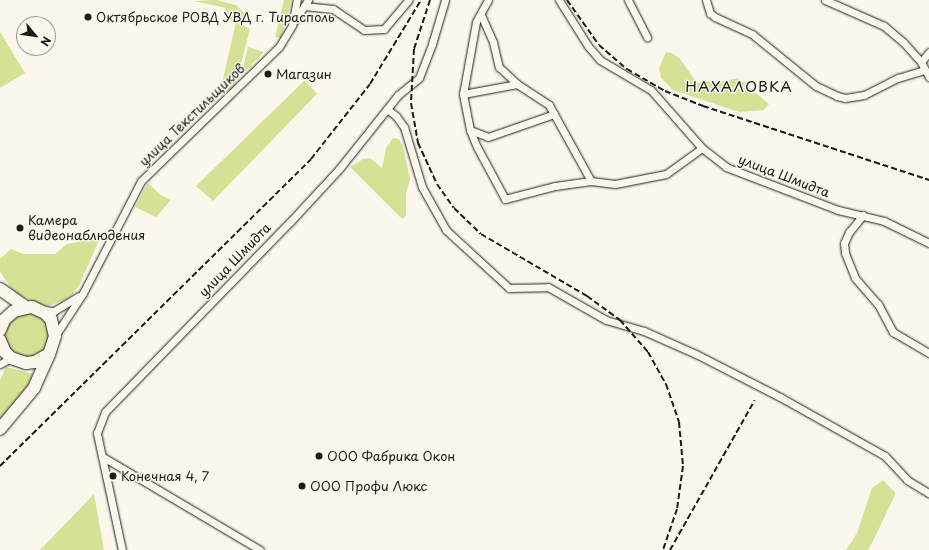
<!DOCTYPE html>
<meta charset="utf-8">
<style>
body{margin:0}
#map{position:relative;width:929px;height:550px;overflow:hidden;background:#fbf7ec;font-family:"Playpen Sans",sans-serif}
div>[style]{position:absolute}
.green>*{inset:0;background:#d5e295}
.round{border-radius:50%}
.roads{filter:drop-shadow(0 0 1px #1c1c1c) drop-shadow(0 0 1px #1c1c1c)}
.street>*{height:7px;margin:-3.5px;padding:0 3.5px;transform-origin:3.5px;border-radius:3.5px;background:#fbf7ec}
.primary>*{height:12px;margin:-6px;padding:0 6px;transform-origin:6px;border-radius:6px;background:#fbf7ec}
.rail>*{height:2px;margin-top:-1px;transform-origin:0;background:repeating-linear-gradient(90deg,#1c1c1c 0 6px,transparent 0 9px)}
.dots>*{width:11px;height:11px;translate:-50% -50%;box-sizing:border-box;border:2px solid #fbf7ec;border-radius:50%}
span{translate:-50% -50%;white-space:nowrap;text-align:center;line-height:1.15;-webkit-text-stroke:3px #fbf7ec;paint-order:stroke}
.poi-label{font-size:13px;color:#1c1c1c}
.left{translate:0 -50%;text-align:left}
.street-label{font-size:13px;color:#1c1c1c}
.quarter-label{font-size:15px;color:#1c1c1c;letter-spacing:1px}
.north{position:absolute;left:16px;top:16px;width:40px;height:40px;box-sizing:border-box;background:#fbf7ec;border:1px solid #a29f99;border-radius:50%;rotate:119deg;font-size:11px;font-weight:700;line-height:16px;text-align:center;color:#1c1c1c}
.north::after{content:'';display:block;margin:auto;width:14px;height:18px;background:#1c1c1c;clip-path:polygon(50% 0,100% 100%,50% 72%,0 100%)}
</style>
<div id="map">
<div class="green">
<div style="clip-path:polygon(216px 0,236px 5px,245px 14px,242px 25px,250px 29px,234px 91px,221px 88px,236px 22px,224px 19px,226px 8px,194px 1px)"></div>
<div style="clip-path:polygon(284px 0,292px 0,281px 38px,275px 37px)"></div>
<div style="clip-path:polygon(0 32px,25px 73px,0 88px)"></div>
<div style="clip-path:polygon(248px 47px,264px 52px,241px 76px)"></div>
<div style="clip-path:polygon(666px 52px,672px 53px,680px 59px,697px 83px,708px 81px,715px 83px,738px 78px,769px 104px,764px 110px,739px 112px,673px 90px,661px 78px,659px 68px)"></div>
<div style="clip-path:polygon(305px 80px,317px 94px,213px 201px,196px 186px)"></div>
<div style="clip-path:polygon(393px 138px,399px 139px,403px 146px,410px 179px,406px 194px,406px 216px,402px 219px,350px 167px,363px 159px,370px 158px,382px 168px,386px 148px)"></div>
<div style="clip-path:polygon(148px 183px,161px 195px,171px 200px,156px 217px,135px 207px)"></div>
<div style="clip-path:polygon(100px 238px,80px 284px,73px 294px,62px 301px,48px 306px,32px 301px,14px 292px,0 272px,0 259px,11px 249px,23px 254px,55px 254px,67px 244px)"></div>
<div class="round" style="left:4px;top:312px;width:46px;height:46px"></div>
<div style="clip-path:polygon(6px 367px,34px 374px,31px 386px,0 421px,0 380px)"></div>
<div style="clip-path:polygon(883px 480px,896px 493px,874px 539px,868px 550px,846px 550px,857px 533px,872px 488px)"></div>
<div style="clip-path:polygon(94px 494px,104px 550px,40px 550px)"></div>
</div>
<div class="roads">
<div class="street">
<div style="left:488px;top:0;width:25px;rotate:119deg"></div>
<div style="left:476px;top:22px;width:73px;rotate:100.2deg"></div>
<div style="left:463px;top:94px;width:37px;rotate:79deg"></div>
<div style="left:470px;top:130px;width:18px;rotate:68deg"></div>
<div style="left:477px;top:147px;width:59px;rotate:61.7deg"></div>
<div style="left:505px;top:199px;width:52px;rotate:-14.6deg"></div>
<div style="left:555px;top:186px;width:36px;rotate:-8deg"></div>
<div style="left:591px;top:181px;width:24px;rotate:7deg"></div>
<div style="left:615px;top:184px;width:52px;rotate:-11.1deg"></div>
<div style="left:666px;top:174px;width:44px;rotate:-35.8deg"></div>
<div style="left:559px;top:0;width:54px;rotate:57.8deg"></div>
<div style="left:588px;top:46px;width:18px;rotate:49deg"></div>
<div style="left:600px;top:60px;width:59px;rotate:30.5deg"></div>
<div style="left:651px;top:90px;width:77px;rotate:48.7deg"></div>
<div style="left:702px;top:148px;width:31px;rotate:38deg"></div>
<div style="left:726px;top:167px;width:120px;rotate:21deg"></div>
<div style="left:838px;top:210px;width:47px;rotate:13.4deg"></div>
<div style="left:884px;top:221px;width:50px;rotate:26.1deg"></div>
<div style="left:628px;top:0;width:42px;rotate:62.8deg"></div>
<div style="left:706px;top:0;width:14px;rotate:73deg"></div>
<div style="left:710px;top:13px;width:6px;rotate:39deg"></div>
<div style="left:715px;top:17px;width:41px;rotate:24.7deg"></div>
<div style="left:752px;top:34px;width:82px;rotate:39.1deg"></div>
<div style="left:816px;top:86px;width:23px;rotate:25deg"></div>
<div style="left:837px;top:96px;width:8px;rotate:14deg"></div>
<div style="left:845px;top:98px;width:19px;rotate:-9deg"></div>
<div style="left:864px;top:95px;width:38px;rotate:-27deg"></div>
<div style="left:898px;top:78px;width:27px;rotate:-17deg"></div>
<div style="left:825px;top:0;width:64px;rotate:23.8deg"></div>
<div style="left:884px;top:26px;width:26px;rotate:40deg"></div>
<div style="left:904px;top:43px;width:25px;rotate:48deg"></div>
<div style="left:921px;top:62px;width:17px;rotate:62deg"></div>
<div style="left:304px;top:6px;width:29px;rotate:6deg"></div>
<div style="left:333px;top:9px;width:37px;rotate:34deg"></div>
<div style="left:364px;top:30px;width:20px;rotate:-3deg"></div>
<div style="left:384px;top:29px;width:38px;rotate:-50deg"></div>
<div style="left:481px;top:15px;width:30px;rotate:66deg"></div>
<div style="left:493px;top:42px;width:26px;rotate:77deg"></div>
<div style="left:499px;top:67px;width:25px;rotate:43deg"></div>
<div style="left:517px;top:84px;width:38px;rotate:33deg"></div>
<div style="left:549px;top:105px;width:87px;rotate:61.1deg"></div>
<div style="left:295px;top:20px;width:24px;rotate:-57deg"></div>
<div style="left:921px;top:62px;width:13px;rotate:-51deg"></div>
<div style="left:463px;top:94px;width:55px;rotate:-10.5deg"></div>
<div style="left:387px;top:109px;width:11px;rotate:38deg"></div>
<div style="left:396px;top:116px;width:14px;rotate:54deg"></div>
<div style="left:404px;top:127px;width:63px;rotate:73.3deg"></div>
<div style="left:422px;top:187px;width:49px;rotate:60.8deg"></div>
<div style="left:446px;top:230px;width:86px;rotate:42.6deg"></div>
<div style="left:509px;top:288px;width:39px;rotate:-1deg"></div>
<div style="left:548px;top:287px;width:67px;rotate:29.6deg"></div>
<div style="left:606px;top:320px;width:40px;rotate:16deg"></div>
<div style="left:644px;top:331px;width:57px;rotate:23.9deg"></div>
<div style="left:696px;top:354px;width:94px;rotate:27.1deg"></div>
<div style="left:780px;top:397px;width:120px;rotate:29.3deg"></div>
<div style="left:885px;top:456px;width:33px;rotate:47deg"></div>
<div style="left:907px;top:480px;width:26px;rotate:31deg"></div>
<div style="left:470px;top:130px;width:19px;rotate:21deg"></div>
<div style="left:488px;top:137px;width:70px;rotate:-19.2deg"></div>
<div style="left:863px;top:215px;width:22px;rotate:129deg"></div>
<div style="left:849px;top:232px;width:12px;rotate:114deg"></div>
<div style="left:844px;top:243px;width:10px;rotate:84deg"></div>
<div style="left:845px;top:253px;width:27px;rotate:68deg"></div>
<div style="left:855px;top:278px;width:35px;rotate:49deg"></div>
<div style="left:878px;top:304px;width:32px;rotate:62deg"></div>
<div style="left:893px;top:332px;width:42px;rotate:30.3deg"></div>
<div style="left:42px;top:310px;width:12px;rotate:5deg"></div>
<div style="left:54px;top:311px;width:29px;rotate:-31deg"></div>
<div style="left:55px;top:336px;width:51px;rotate:-56.9deg"></div>
<div style="left:83px;top:293px;width:126px;rotate:-62.6deg"></div>
<div style="left:141px;top:181px;width:192px;rotate:-44.2deg"></div>
<div style="left:279px;top:47px;width:26px;rotate:-59deg"></div>
<div style="left:292px;top:25px;width:25px;rotate:-79deg"></div>
<div style="left:0;top:364px;width:13px;rotate:-29deg"></div>
<div style="left:103px;top:457px;width:182px;rotate:30.6deg"></div>
<div style="left:122px;top:550px;width:120px;rotate:-102.1deg"></div>
<div style="left:97px;top:433px;width:22px;rotate:-69deg"></div>
<div style="left:105px;top:412px;width:265px;rotate:-45.8deg"></div>
<div style="left:290px;top:222px;width:72px;rotate:-47.2deg"></div>
<div style="left:339px;top:169px;width:95px;rotate:-51.4deg"></div>
<div style="left:398px;top:95px;width:27px;rotate:-39deg"></div>
<div style="left:419px;top:78px;width:36px;rotate:-69deg"></div>
<div style="left:432px;top:44px;width:46px;rotate:-73.5deg"></div>
</div>
<div class="primary">
<div style="left:0;top:289px;width:32px;rotate:35deg"></div>
<div style="left:0;top:330px;width:11px;rotate:-68deg"></div>
<div style="left:4px;top:320px;width:13px;rotate:-42deg"></div>
<div style="left:14px;top:311px;width:18px;rotate:-13deg"></div>
<div style="left:32px;top:307px;width:14px;rotate:25deg"></div>
<div style="left:45px;top:313px;width:8px;rotate:45deg"></div>
<div style="left:51px;top:319px;width:17px;rotate:77deg"></div>
<div style="left:55px;top:336px;width:19px;rotate:108deg"></div>
<div style="left:49px;top:354px;width:16px;rotate:150deg"></div>
<div style="left:35px;top:362px;width:9px;rotate:174deg"></div>
<div style="left:26px;top:363px;width:16px;rotate:-162deg"></div>
<div style="left:11px;top:358px;width:8px;rotate:-135deg"></div>
<div style="left:5px;top:352px;width:13px;rotate:-113deg"></div>
<div style="left:0;top:429px;width:53px;rotate:-50.3deg"></div>
<div style="left:34px;top:388px;width:37px;rotate:-66deg"></div>
</div>
</div>
<div class="rail">
<div style="left:430px;top:0;width:52px;rotate:108.1deg"></div>
<div style="left:414px;top:49px;width:54px;rotate:93.2deg"></div>
<div style="left:411px;top:103px;width:41px;rotate:80.1deg"></div>
<div style="left:418px;top:143px;width:45px;rotate:65.1deg"></div>
<div style="left:437px;top:184px;width:29px;rotate:55deg"></div>
<div style="left:454px;top:208px;width:37px;rotate:44deg"></div>
<div style="left:481px;top:234px;width:123px;rotate:30.3deg"></div>
<div style="left:587px;top:296px;width:41px;rotate:36deg"></div>
<div style="left:620px;top:320px;width:43px;rotate:48.8deg"></div>
<div style="left:648px;top:352px;width:37px;rotate:61deg"></div>
<div style="left:666px;top:384px;width:40px;rotate:71.1deg"></div>
<div style="left:679px;top:422px;width:44px;rotate:84.8deg"></div>
<div style="left:683px;top:466px;width:43px;rotate:97.9deg"></div>
<div style="left:677px;top:509px;width:43px;rotate:108.9deg"></div>
<div style="left:567px;top:0;width:55px;rotate:54.6deg"></div>
<div style="left:599px;top:45px;width:37px;rotate:41deg"></div>
<div style="left:627px;top:69px;width:44px;rotate:30.1deg"></div>
<div style="left:665px;top:91px;width:41px;rotate:21.5deg"></div>
<div style="left:703px;top:106px;width:238px;rotate:18.1deg"></div>
<div style="left:0;top:466px;width:437px;rotate:-44.6deg"></div>
<div style="left:311px;top:159px;width:95px;rotate:-51.8deg"></div>
<div style="left:370px;top:84px;width:98px;rotate:-58.7deg"></div>
<div style="left:670px;top:550px;width:172px;rotate:-60.5deg"></div>
</div>
<div class="dots">
<div style="left:88px;top:17px;background:#1c1c1c"></div>
<div style="left:268px;top:74px;background:#1c1c1c"></div>
<div style="left:20px;top:228px;background:#1c1c1c"></div>
<div style="left:319px;top:456px;background:#1c1c1c"></div>
<div style="left:113px;top:476px;background:#1c1c1c"></div>
<div style="left:302px;top:486px;background:#1c1c1c"></div>
</div>
<div class="poi-label">
<span class="left" style="left:96px;top:17px">Октябрьское РОВД УВД г. Тирасполь</span>
<span class="left" style="left:276px;top:74px">Магазин</span>
<span class="left" style="left:28px;top:228px">Камера<br>видеонаблюдения</span>
<span class="left" style="left:327px;top:456px">ООО Фабрика Окон</span>
<span class="left" style="left:121px;top:476px">Конечная 4, 7</span>
<span class="left" style="left:310px;top:486px">ООО Профи Люкс</span>
</div>
<div class="street-label">
<span style="left:192px;top:115px;rotate:-44deg">улица Текстильщиков</span>
<span style="left:784px;top:176px;rotate:21deg">улица Шмидта</span>
<span style="left:235px;top:260px;rotate:-46deg">улица Шмидта</span>
</div>
<div class="quarter-label">
<span style="left:739px;top:86px">НАХАЛОВКА</span>
</div>
<div class="north">N</div>
</div>
